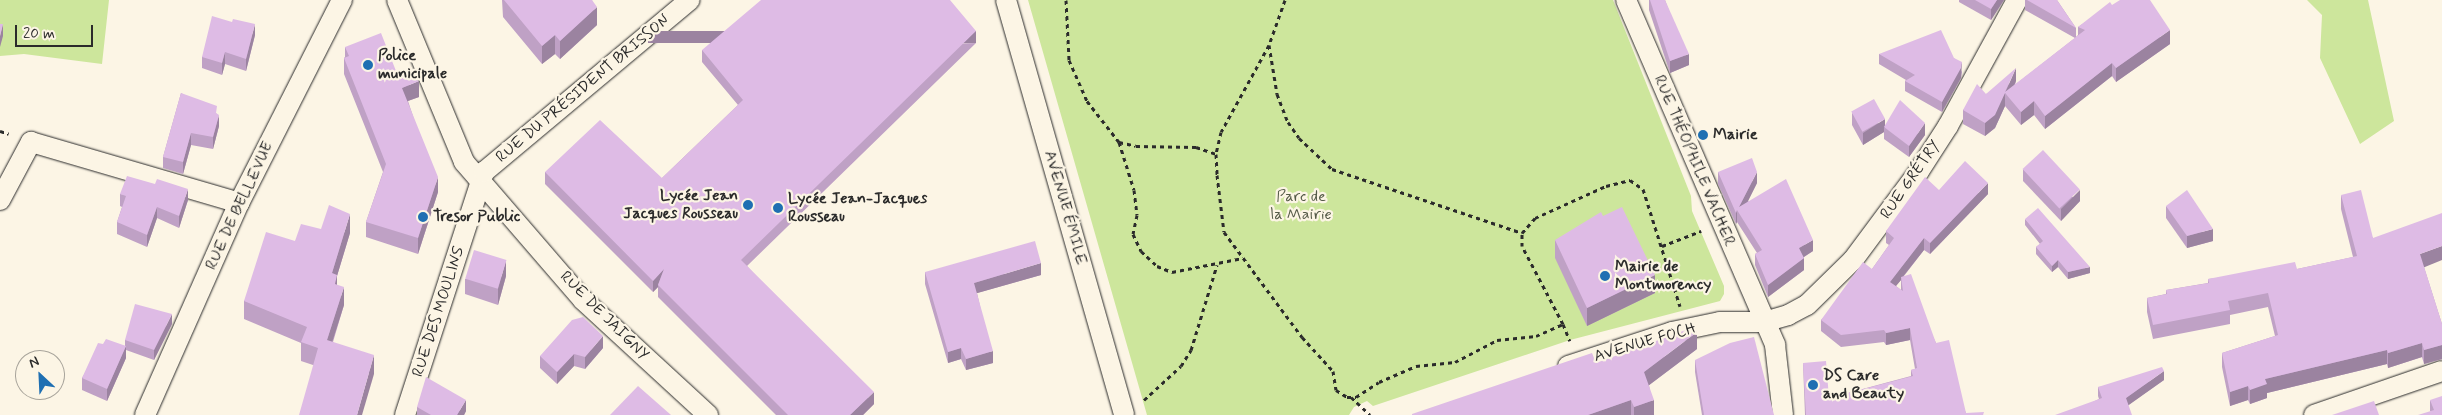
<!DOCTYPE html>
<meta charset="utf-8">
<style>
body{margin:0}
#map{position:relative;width:2442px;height:415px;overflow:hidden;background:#fcf5e5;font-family:Mynerve,sans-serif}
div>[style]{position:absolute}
.green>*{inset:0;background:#cde69c}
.path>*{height:3px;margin-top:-1.5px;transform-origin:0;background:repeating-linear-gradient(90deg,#2b2b2b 0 4px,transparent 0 8px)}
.roads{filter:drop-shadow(0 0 1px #2b2b2b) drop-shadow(0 0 1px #2b2b2b)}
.minor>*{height:20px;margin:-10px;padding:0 10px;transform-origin:10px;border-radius:10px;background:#fcf5e5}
.wall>*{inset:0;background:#bfa1c5}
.shaded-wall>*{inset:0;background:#9b83a0;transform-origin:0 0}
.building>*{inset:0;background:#debbe5;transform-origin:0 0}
.dots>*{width:14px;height:14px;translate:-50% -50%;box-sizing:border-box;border:2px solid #fcf5e5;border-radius:50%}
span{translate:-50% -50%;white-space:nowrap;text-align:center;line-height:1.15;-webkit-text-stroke:4.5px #fcf5e5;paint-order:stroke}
.poi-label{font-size:16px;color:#2b2b2b;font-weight:700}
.left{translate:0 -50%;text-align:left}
.right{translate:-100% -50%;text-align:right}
.street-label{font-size:16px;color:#2b2b2b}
.park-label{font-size:16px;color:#545a47}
.north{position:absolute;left:15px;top:350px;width:50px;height:50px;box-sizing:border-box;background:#fcf5e5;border:1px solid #a8a49b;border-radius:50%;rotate:335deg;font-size:14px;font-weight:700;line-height:20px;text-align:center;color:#2b2b2b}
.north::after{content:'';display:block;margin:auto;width:18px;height:22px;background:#1f6fb2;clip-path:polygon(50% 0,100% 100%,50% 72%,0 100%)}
.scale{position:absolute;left:15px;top:25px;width:78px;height:22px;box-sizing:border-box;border:2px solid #2b2b2b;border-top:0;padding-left:6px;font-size:15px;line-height:18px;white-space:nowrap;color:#2b2b2b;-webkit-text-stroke:4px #fcf5e5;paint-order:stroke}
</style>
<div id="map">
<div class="green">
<div style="clip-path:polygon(0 0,109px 0,102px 64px,24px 54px,0 56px)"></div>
<div style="clip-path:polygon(1028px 0,1613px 0,1691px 196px,1692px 211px,1724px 286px,1724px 294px,1720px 301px,1570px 340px,1373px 406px,1367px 401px,1354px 407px,1349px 415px,1147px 415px)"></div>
<div style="clip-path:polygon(2307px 0,2368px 0,2394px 121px,2360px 144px,2320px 58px,2322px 15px)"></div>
</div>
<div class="path">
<div style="left:1066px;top:0;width:60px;rotate:87.1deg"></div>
<div style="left:1069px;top:60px;width:45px;rotate:66.3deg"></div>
<div style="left:1087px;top:101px;width:52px;rotate:52deg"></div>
<div style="left:1119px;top:142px;width:50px;rotate:72.6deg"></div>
<div style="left:1134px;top:190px;width:25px;rotate:83deg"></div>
<div style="left:1137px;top:215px;width:19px;rotate:102deg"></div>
<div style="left:1133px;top:234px;width:19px;rotate:65deg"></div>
<div style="left:1141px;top:251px;width:22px;rotate:43deg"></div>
<div style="left:1157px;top:266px;width:16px;rotate:22deg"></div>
<div style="left:1172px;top:272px;width:72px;rotate:-11.2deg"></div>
<div style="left:1285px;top:0;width:48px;rotate:109.6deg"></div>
<div style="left:1269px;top:45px;width:99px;rotate:118.9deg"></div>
<div style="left:1221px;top:132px;width:23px;rotate:103deg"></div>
<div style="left:1216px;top:154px;width:21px;rotate:87deg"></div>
<div style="left:1217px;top:175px;width:57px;rotate:83deg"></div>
<div style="left:1224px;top:232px;width:131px;rotate:53.4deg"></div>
<div style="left:1302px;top:337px;width:46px;rotate:47.6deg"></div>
<div style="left:1333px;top:371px;width:19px;rotate:81deg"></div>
<div style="left:1336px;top:390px;width:13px;rotate:32deg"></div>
<div style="left:1347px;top:397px;width:9px"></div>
<div style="left:1356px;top:397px;width:27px;rotate:-33deg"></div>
<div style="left:1379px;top:382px;width:40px;rotate:-23.4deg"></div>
<div style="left:1416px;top:366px;width:39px;rotate:-6deg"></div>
<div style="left:1455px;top:362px;width:47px;rotate:-27.6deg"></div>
<div style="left:1497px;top:340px;width:39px;rotate:-6deg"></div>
<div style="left:1536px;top:336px;width:30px;rotate:-24deg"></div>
<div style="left:1563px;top:324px;width:18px;rotate:68deg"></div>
<div style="left:1269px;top:45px;width:50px;rotate:80.7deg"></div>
<div style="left:1277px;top:94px;width:30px;rotate:69deg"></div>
<div style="left:1288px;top:122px;width:19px;rotate:55deg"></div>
<div style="left:1299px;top:138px;width:45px;rotate:43.2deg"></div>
<div style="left:1332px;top:169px;width:200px;rotate:18.6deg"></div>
<div style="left:0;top:131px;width:9px;rotate:18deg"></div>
<div style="left:1119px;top:142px;width:17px;rotate:13deg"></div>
<div style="left:1136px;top:146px;width:60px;rotate:1deg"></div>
<div style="left:1196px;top:147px;width:21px;rotate:19deg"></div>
<div style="left:1662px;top:246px;width:42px;rotate:-21deg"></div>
<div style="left:1563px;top:324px;width:88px;rotate:-117.7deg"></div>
<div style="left:1522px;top:246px;width:13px;rotate:-90deg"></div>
<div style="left:1522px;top:233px;width:20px;rotate:-49deg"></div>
<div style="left:1535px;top:218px;width:78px;rotate:-24.3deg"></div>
<div style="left:1606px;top:186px;width:25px;rotate:-14deg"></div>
<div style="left:1630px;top:180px;width:16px;rotate:35deg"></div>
<div style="left:1643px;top:189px;width:123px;rotate:72.5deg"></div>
<div style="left:1351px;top:397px;width:26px;rotate:43deg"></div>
<div style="left:1144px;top:400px;width:50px;rotate:-42.6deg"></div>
<div style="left:1181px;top:366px;width:19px;rotate:-58deg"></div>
<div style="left:1191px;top:350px;width:89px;rotate:-73deg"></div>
</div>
<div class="roads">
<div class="minor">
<div style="left:397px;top:0;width:175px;rotate:67.5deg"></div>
<div style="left:464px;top:162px;width:182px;rotate:49.2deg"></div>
<div style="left:583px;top:300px;width:170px;rotate:42.6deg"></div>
<div style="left:1006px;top:0;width:431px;rotate:74.1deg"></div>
<div style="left:1626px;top:0;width:376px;rotate:66.6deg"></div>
<div style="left:1775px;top:345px;width:70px;rotate:83.5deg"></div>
<div style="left:0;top:200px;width:66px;rotate:-61.9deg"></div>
<div style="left:31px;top:142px;width:217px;rotate:16.3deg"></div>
<div style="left:1568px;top:366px;width:109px;rotate:-18.1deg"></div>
<div style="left:1672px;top:332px;width:49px;rotate:-11.8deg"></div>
<div style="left:1720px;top:322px;width:44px"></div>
<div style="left:1764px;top:322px;width:25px;rotate:-16deg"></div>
<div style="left:1788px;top:315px;width:21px;rotate:-28deg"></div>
<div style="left:1807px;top:305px;width:64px;rotate:-44.4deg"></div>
<div style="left:1853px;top:260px;width:111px;rotate:-53.4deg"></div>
<div style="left:1919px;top:171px;width:54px;rotate:-57.2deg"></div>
<div style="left:1948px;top:126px;width:144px;rotate:-61.3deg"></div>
<div style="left:145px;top:415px;width:232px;rotate:-66.1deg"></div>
<div style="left:239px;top:203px;width:228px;rotate:-63.1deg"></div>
<div style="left:405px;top:415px;width:256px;rotate:-72deg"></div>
<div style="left:484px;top:172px;width:268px;rotate:-39.9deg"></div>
<div style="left:2314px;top:415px;width:135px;rotate:-19deg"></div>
</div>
</div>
<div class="wall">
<div style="clip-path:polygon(502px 0,592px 0,597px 25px,560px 59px,555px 54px,542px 64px,503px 17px)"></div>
<div style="clip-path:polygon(1649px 0,1665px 0,1689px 65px,1670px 73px,1649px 10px)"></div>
<div style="clip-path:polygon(1959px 0,2004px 0,1991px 20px,1959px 2px)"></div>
<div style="clip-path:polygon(2025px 0,2057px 0,2076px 28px,2076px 37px,2078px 35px,2078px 27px,2112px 5px,2170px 44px,2116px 82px,2112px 76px,2045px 129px,2034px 115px,2021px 125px,2005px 106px,1995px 128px,1985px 136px,1963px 124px,1963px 110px,1986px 94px,2016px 81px,2015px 85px,2075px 38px,2025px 10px)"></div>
<div style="clip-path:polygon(232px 22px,255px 35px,246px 71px,225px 64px,222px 75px,202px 68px,202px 57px)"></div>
<div style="clip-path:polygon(976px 43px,747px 266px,874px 404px,863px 415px,776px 415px,658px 297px,658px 287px,653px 292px,545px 184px,545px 172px,662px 178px,738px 105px,702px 62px,702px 50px)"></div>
<div style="clip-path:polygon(345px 47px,396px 71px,419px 97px,408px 101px,438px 192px,418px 254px,366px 237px,366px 222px,383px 172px,344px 74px,344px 58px,345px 57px)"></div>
<div style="clip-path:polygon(1879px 54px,1954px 58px,1962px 72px,1961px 78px,1942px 112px,1905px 91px,1905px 81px,1906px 80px,1879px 64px)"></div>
<div style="clip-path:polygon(181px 93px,217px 114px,219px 126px,213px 149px,191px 145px,183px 174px,163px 168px,163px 157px)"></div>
<div style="clip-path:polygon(1852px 113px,1885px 126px,1925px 135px,1909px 157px,1884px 139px,1884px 132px,1863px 145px,1852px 125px)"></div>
<div style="clip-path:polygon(2023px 169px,2080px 201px,2061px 221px,2023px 181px)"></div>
<div style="clip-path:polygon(1718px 172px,1757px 183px,1748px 201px,1813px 251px,1804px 257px,1804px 270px,1768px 297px,1755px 265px,1755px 254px,1757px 253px,1737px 222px,1736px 224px,1718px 184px)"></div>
<div style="clip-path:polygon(evenodd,1939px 190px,1988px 194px,1930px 254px,1924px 250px,1904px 276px,1936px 343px,1966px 413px,1984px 415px,1805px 415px,1803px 363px,1829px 398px,1911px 376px,1911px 370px,1915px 369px,1910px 340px,1886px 345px,1884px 342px,1841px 347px,1821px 331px,1821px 320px,1872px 269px,1889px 245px,1886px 243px,1886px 231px,1939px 190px,1901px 280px,1901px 290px,1896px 286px,1901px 280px)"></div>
<div style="clip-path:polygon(120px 194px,188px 200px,179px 228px,157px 218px,147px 247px,117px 234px,117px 222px,122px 207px,120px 206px)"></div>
<div style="clip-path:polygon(2341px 195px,2373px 238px,2424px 267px,2442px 324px,2442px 359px,2424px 364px,2422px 357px,2388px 368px,2387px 364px,2267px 393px,2267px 398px,2250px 404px,2248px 400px,2230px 406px,2222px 367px,2222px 353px,2275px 336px,2268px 307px,2230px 315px,2230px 324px,2153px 339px,2147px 312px,2147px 298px,2166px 294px,2166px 290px,2208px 283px,2208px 279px,2297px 269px,2353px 257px,2341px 209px)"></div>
<div style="clip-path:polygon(2166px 206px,2213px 241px,2187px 248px,2166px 218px)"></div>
<div style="clip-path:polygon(2025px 219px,2090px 273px,2068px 279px,2058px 267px,2052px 272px,2036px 254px,2036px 247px,2040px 244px,2025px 225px)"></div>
<div style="clip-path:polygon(321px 229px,350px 233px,337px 276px,337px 285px,344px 305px,333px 342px,374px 374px,313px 365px,301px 361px,301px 343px,244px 319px,244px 301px,295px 241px)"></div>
<div style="clip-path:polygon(1555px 240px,1655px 293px,1587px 326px,1555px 258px)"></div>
<div style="clip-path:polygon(925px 272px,1041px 275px,977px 293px,993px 363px,966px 370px,961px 359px,948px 363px,925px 284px)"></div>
<div style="clip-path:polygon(506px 276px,498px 305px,465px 294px,465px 279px)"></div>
<div style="clip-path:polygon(172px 324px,154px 360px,126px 350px,126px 358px,107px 401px,82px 390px,82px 378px,103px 344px,125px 346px,125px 340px)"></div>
<div style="clip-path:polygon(603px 348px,585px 369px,574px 366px,557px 384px,540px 368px,540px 356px)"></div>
<div style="clip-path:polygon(1697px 349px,1649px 385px,1654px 415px,1412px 415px)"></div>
<div style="clip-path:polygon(1695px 360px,1774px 415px,1702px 415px,1695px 372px)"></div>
<div style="clip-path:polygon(2164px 380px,2128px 405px,2091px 403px,2099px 399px,2098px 396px,2098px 387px)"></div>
<div style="clip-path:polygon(2430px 400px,2442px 415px,2430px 411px)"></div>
<div style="clip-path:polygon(417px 407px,466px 411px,464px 415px,417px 415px)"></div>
</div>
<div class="shaded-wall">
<div style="clip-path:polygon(1997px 0,2004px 0,1991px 20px,1991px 9px)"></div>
<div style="clip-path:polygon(597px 7px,597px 25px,560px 59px,560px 41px)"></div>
<div style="clip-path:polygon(3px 24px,3px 36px,0 47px,0 36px)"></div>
<div style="clip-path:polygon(255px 24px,255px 35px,246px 71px,246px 59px)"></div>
<div style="clip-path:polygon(2170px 30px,2170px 44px,2116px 82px,2116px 68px)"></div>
<div style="left:976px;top:31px;width:12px;height:328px;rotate:90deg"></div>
<div style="clip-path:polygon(555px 35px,555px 54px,542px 64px,542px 46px)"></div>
<div style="clip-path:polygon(225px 52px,225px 64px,222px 75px,222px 63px)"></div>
<div style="clip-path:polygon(1689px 54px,1689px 65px,1670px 73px,1670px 61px)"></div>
<div style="clip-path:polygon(1962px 62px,1961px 78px,1942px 112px,1942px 102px)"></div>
<div style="clip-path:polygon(2112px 63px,2112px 76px,2045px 129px,2045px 116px)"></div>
<div style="clip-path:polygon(2016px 68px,2016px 81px,2009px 97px,2005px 93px)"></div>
<div style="clip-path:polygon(419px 81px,419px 97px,402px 103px,402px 88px)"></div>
<div style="clip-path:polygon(2005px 93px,2005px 106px,1995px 128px,1985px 136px,1985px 123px)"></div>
<div style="clip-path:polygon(2034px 101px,2034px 115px,2021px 125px,2021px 112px)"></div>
<div style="clip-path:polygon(219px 115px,219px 126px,213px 149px,213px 137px)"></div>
<div style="clip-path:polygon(1885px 119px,1885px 128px,1884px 127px,1884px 132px,1863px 145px,1863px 133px)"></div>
<div style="clip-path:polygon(1925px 123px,1925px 135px,1909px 157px,1909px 146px)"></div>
<div style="clip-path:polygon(191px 133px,191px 145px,183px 174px,183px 162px)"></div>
<div style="clip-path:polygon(1757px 172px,1757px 183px,1741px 215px,1739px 207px)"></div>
<div style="clip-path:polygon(438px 177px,438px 192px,418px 254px,418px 238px)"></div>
<div style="clip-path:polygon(1988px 183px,1988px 194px,1930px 254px,1930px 243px)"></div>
<div style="clip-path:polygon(188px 189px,188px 200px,179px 228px,179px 216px)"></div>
<div style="clip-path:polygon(2080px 190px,2080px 201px,2061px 221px,2061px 209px)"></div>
<div style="clip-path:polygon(157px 207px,157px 218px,147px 247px,147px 235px)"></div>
<div style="clip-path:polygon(1737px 210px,1737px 222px,1736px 224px,1736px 213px)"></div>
<div style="clip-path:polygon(350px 214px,350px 233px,337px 276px,337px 293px,332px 273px)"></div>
<div style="clip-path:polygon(2213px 229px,2213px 241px,2187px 248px,2187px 236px)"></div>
<div style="clip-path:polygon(1924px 238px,1924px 250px,1901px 279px,1901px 277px,1901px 280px,1890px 293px,1890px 282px)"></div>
<div style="clip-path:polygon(1813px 240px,1813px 251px,1799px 260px,1799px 248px)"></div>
<div style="clip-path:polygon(2442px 246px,2442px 260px,2420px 269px,2420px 254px)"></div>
<div style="clip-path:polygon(1804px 258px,1804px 270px,1768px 297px,1768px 285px)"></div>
<div style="clip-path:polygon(506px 260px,506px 276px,498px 305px,498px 289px)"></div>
<div style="clip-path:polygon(2058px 260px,2058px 267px,2052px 272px,2052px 266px)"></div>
<div style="clip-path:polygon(1041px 263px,1041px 275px,974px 294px,974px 283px)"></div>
<div style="clip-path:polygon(2090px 267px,2090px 273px,2068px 279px,2068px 272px)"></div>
<div style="clip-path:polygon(664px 269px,658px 285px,658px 287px,653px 292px,653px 281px)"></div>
<div style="clip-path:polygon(1655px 275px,1655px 293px,1587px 326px,1587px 308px)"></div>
<div style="clip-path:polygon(344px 287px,344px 305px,327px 358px,327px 340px)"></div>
<div style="clip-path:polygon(172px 314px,172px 324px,154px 360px,154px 350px)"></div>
<div style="clip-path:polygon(1910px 328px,1910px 340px,1886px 345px,1886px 333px)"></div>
<div style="clip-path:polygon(1697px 332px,1697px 349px,1644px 389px,1644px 372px)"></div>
<div style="clip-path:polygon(603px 336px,603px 348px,585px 369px,585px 357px)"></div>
<div style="clip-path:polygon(2422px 343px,2422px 357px,2388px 368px,2388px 353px)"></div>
<div style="clip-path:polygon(2442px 345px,2442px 359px,2424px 364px,2424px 350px)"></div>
<div style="clip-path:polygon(126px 346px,126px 358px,107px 401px,107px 389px)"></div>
<div style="clip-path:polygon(961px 348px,961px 359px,948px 363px,948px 352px)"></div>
<div style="clip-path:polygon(2387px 350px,2387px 364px,2267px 393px,2267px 398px,2250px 404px,2250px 390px,2265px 379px)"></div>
<div style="clip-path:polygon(993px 351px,993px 363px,966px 370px,966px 359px)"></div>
<div style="clip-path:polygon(574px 354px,574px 366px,557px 384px,557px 372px)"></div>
<div style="clip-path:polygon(374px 355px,374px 374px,362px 415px,357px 415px)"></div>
<div style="clip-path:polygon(2164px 371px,2164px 380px,2126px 407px,2126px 398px)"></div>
<div style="clip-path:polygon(2248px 386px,2248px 400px,2230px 406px,2230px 392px)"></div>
<div style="clip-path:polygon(874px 392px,874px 404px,863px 415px,850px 415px)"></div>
<div style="clip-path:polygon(466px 400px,466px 411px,464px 415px,457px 415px)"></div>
<div style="clip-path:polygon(1631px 400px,1631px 415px,1588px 415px)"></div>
<div style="clip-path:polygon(1654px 400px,1654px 415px,1634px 415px,1634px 407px)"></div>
</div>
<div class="building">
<div style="clip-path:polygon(504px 0,592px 0,597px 7px,560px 41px,555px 35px,542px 46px)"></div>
<div style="clip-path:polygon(761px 0,950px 0,976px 31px,741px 260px,874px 392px,850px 415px,788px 415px,658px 285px,664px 269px,653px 281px,545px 172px,600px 120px,662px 178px,743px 100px,702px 50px)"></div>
<div style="clip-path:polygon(1650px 0,1665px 0,1689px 54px,1670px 61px)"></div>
<div style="clip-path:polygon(1975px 0,1997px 0,1991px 9px)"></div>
<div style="clip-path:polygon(2027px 0,2057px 0,2076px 28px)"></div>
<div style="clip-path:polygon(2120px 0,2150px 0,2170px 30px,2116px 68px,2112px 63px,2045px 116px,2034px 101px,2021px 112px,2005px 93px,1995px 115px,1985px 123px,1963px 110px,1977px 84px,1986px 94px,2016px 68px,2005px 92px,2085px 30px,2078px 27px,2110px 2px,2112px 5px)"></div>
<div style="clip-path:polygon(212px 16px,232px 22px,233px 19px,255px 24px,246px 59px,225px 52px,222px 63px,202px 57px)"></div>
<div style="clip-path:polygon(0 24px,3px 24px,0 36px)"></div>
<div style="clip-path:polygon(1941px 30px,1954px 58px,1962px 62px,1961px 68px,1942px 102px,1905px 81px,1915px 75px,1879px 54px)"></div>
<div style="clip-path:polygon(381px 33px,396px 71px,419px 81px,402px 88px,438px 177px,418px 238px,366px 222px,386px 164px,344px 58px,349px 56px,345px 47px)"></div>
<div style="clip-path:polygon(181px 93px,217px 106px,216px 113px,219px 115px,213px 137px,191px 133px,183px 162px,163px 157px)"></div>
<div style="left:1874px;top:99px;width:23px;height:26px;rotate:61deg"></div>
<div style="clip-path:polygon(1900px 100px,1925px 123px,1909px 146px,1884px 127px)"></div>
<div style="left:2043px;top:150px;width:54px;height:28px;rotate:47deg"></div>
<div style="clip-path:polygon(1752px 158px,1757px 172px,1739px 207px,1786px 179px,1813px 240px,1799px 248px,1804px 258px,1768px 285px,1755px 254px,1762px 250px,1737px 210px,1736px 213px,1718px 172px)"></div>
<div style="clip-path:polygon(1965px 161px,1988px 183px,1930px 243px,1924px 238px,1890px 282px,1903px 291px,1901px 277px,1911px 274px,1936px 343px,1949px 340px,1966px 413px,1984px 412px,1983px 415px,1806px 415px,1803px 363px,1826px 361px,1829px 398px,1913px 376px,1911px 370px,1917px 368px,1910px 328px,1886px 333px,1884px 330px,1841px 335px,1821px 320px,1863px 262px,1872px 269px,1894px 238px,1886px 231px,1925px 177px,1939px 190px)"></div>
<div style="clip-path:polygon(127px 176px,155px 184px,157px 179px,188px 189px,179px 216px,157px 207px,147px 235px,117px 222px,126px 196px,120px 194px)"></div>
<div style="clip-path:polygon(2187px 190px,2213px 229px,2187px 236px,2166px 206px)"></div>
<div style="clip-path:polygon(2361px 190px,2373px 238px,2442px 213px,2442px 246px,2420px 254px,2442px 324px,2442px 345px,2424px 350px,2422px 343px,2388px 353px,2387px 350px,2265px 379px,2267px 384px,2250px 390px,2248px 386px,2230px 392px,2222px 353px,2278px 335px,2268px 293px,2228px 301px,2230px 310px,2153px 325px,2147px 298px,2167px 294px,2166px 290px,2209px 283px,2208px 279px,2295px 262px,2297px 269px,2357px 256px,2341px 195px)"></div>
<div style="clip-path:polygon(329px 205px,350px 214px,332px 273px,337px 275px,335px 284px,344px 287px,327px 340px,374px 355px,357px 415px,299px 415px,318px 348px,301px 342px,307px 327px,244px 301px,266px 232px,295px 241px,301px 224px,321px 229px)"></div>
<div style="clip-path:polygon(1622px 207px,1655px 275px,1587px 308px,1555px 240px,1601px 212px,1603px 216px)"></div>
<div style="clip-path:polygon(2038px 208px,2090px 267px,2068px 272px,2058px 260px,2052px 266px,2036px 247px,2043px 241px,2025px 219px)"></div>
<div style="clip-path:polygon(1035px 241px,1041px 263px,974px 283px,993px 351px,966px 359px,961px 348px,948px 352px,925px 272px)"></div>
<div style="left:474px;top:250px;width:34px;height:30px;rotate:17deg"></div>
<div style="clip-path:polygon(135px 304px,172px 314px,154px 350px,125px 340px)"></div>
<div style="clip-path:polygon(583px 317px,603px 336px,585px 357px,574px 354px,557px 372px,540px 356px,572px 320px)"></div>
<div style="clip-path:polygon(1694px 327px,1697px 332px,1644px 372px,1654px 400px,1634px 407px,1631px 400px,1588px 415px,1412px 415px,1412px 414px,1592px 353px,1596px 363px)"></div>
<div style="clip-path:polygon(1754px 337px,1774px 415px,1704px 415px,1695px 360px,1730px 343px)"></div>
<div style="clip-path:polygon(106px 339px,126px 346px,107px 389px,82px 378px,98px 343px,103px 344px)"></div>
<div style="clip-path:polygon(2162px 367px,2164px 371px,2126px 398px,2132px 415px,2055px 415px,2102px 398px,2098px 387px)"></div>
<div style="clip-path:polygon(426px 377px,466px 400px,457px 415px,431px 415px,417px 407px)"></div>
<div style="clip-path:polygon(638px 386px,671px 415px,610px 415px)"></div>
<div style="clip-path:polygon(2442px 396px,2442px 415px,2418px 415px,2434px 410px,2430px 400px)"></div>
<div style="clip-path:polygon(2374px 401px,2379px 415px,2332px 415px)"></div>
</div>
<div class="dots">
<div style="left:368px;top:65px;background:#1f6fb2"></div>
<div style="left:1703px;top:135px;background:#1f6fb2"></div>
<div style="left:748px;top:205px;background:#1f6fb2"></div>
<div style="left:778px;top:208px;background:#1f6fb2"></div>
<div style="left:423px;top:217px;background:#1f6fb2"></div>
<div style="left:1605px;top:276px;background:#1f6fb2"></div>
<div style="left:1813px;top:385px;background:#1f6fb2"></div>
</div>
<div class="poi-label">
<span class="left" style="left:378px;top:65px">Police<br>municipale</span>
<span class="left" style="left:1713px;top:135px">Mairie</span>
<span class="right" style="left:738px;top:205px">Lycée Jean<br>Jacques Rousseau</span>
<span class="left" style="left:788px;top:208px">Lycée Jean-Jacques<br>Rousseau</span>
<span class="left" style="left:433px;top:217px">Tresor Public</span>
<span class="left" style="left:1615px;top:276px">Mairie de<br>Montmorency</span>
<span class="left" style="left:1823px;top:385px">DS Care<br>and Beauty</span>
</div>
<div class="street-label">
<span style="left:583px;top:89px;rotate:-40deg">RUE DU PRÉSIDENT BRISSON</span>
<span style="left:1694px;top:161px;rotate:67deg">RUE THÉOPHILE VACHER</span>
<span style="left:1911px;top:180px;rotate:-55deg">RUE GRÉTRY</span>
<span style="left:240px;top:206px;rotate:-65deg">RUE DE BELLEVUE</span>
<span style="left:1065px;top:208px;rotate:74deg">AVENUE ÉMILE</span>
<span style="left:439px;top:312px;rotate:-72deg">RUE DES MOULINS</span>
<span style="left:604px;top:316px;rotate:45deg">RUE DE JAIGNY</span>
<span style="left:1645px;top:343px;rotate:-16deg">AVENUE FOCH</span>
</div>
<div class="park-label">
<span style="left:1301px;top:206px">Parc de<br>la Mairie</span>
</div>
<div class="north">N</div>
<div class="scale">20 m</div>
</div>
